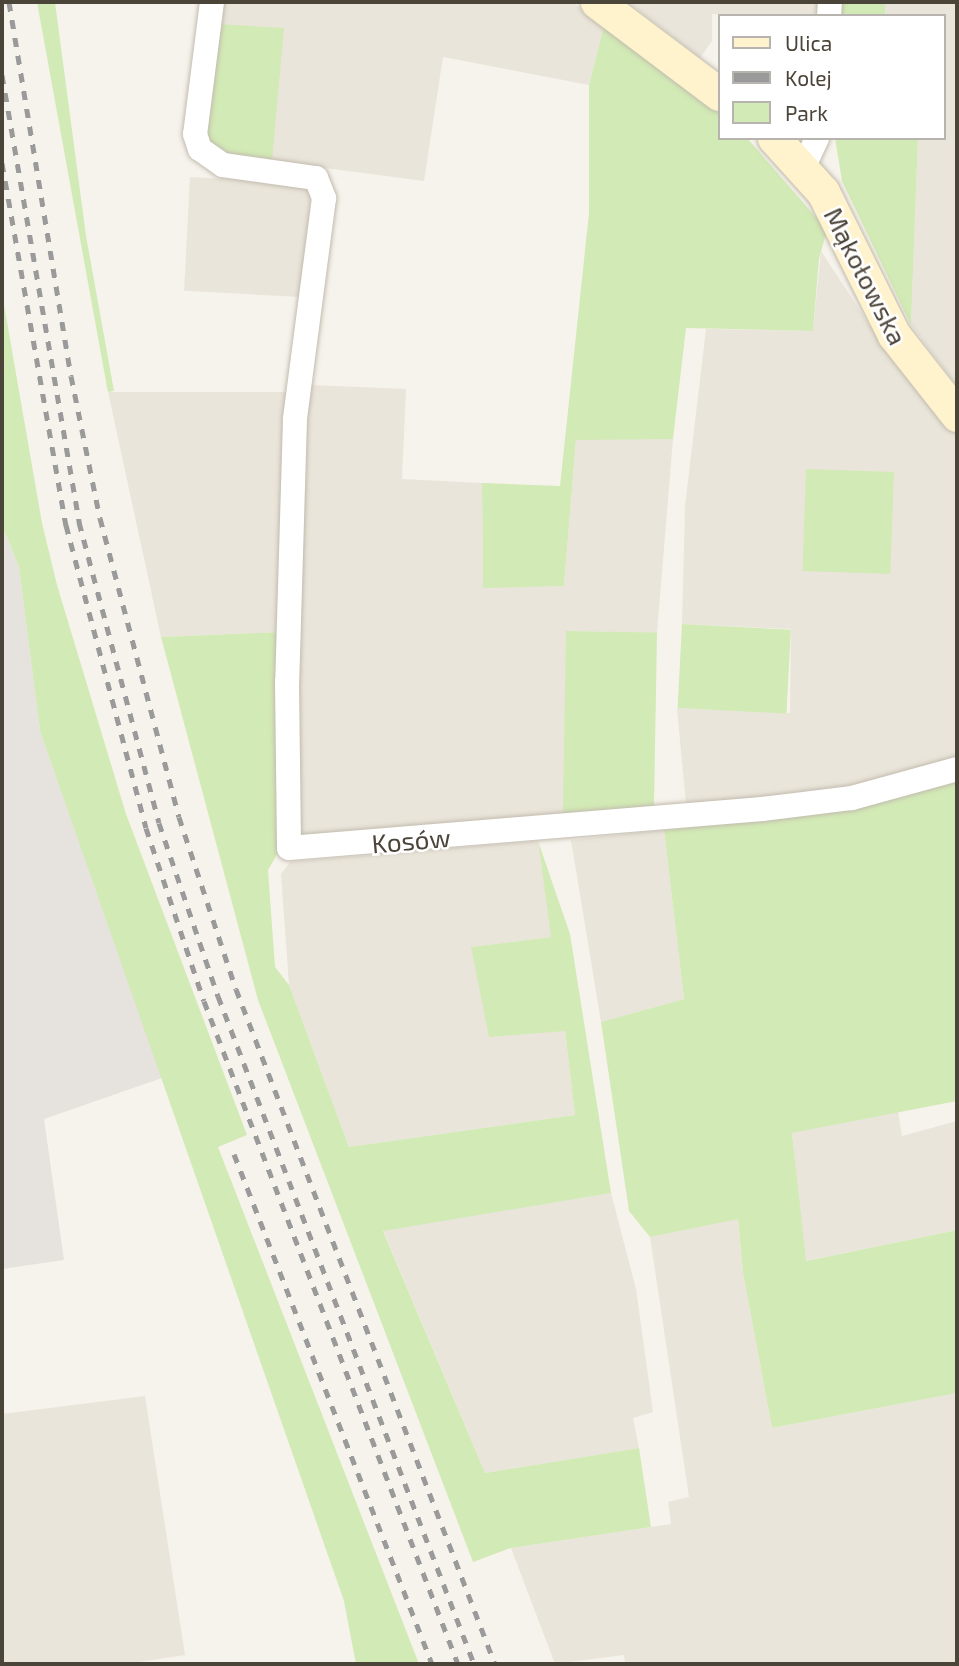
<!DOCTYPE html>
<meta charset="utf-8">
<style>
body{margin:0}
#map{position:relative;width:959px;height:1666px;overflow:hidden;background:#f6f3ec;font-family:"Exo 2",sans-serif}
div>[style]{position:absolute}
.residential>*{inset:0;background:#eae5da;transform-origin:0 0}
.industrial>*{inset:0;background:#e6e2dd}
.green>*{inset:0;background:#d2eab5;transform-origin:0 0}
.roads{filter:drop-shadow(0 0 2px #c2bbae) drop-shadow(0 0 2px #c2bbae)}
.street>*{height:24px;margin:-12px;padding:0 12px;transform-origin:12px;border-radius:12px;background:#fff}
.secondary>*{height:33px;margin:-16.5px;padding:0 16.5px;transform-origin:16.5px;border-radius:16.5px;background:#fff3cd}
.rail>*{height:5px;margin-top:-2.5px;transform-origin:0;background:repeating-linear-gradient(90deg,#9a9a9a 0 9px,transparent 0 18px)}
span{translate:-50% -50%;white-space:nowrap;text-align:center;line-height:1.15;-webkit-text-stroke:5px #fff;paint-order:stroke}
.street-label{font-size:26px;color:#4b4439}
.frame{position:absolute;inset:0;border:4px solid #4b4439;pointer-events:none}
.legend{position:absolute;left:718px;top:14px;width:228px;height:126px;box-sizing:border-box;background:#fff;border:2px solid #b7b4b0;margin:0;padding:9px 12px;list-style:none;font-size:21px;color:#4b4439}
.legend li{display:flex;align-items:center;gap:14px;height:35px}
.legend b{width:35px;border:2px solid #b7b4b0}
</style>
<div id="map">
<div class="residential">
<div style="clip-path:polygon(220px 2px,572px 2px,604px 26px,589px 85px,443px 57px,424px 181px,272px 161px,217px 24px)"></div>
<div style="clip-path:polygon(628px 2px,820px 2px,819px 16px,712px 14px,712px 41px,700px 58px)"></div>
<div style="clip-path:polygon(885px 2px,957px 2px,957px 386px,911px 325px,918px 138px,943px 138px,943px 16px,884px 16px)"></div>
<div style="left:190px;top:177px;width:121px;height:114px;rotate:3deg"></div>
<div style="clip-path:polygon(821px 251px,891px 358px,957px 432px,957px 756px,857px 788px,686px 805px,677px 708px,790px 713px,791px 629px,682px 624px,685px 506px,706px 329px,813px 331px)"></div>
<div style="clip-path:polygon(312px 385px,406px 389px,402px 479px,482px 483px,483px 587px,564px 586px,576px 439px,673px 439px,657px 633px,566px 631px,577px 816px,299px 836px,293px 691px,303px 399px)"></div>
<div style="clip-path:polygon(108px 392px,292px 392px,281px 632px,161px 637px)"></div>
<div style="clip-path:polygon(664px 830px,684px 999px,601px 1022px,571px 840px)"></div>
<div style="clip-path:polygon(538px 841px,552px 937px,472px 947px,565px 1031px,575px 1115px,349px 1147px,289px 985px,281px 874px,290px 862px)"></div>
<div style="clip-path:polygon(898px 1111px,902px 1136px,957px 1121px,957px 1230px,805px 1261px,792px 1133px)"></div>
<div style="clip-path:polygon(611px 1193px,636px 1289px,653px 1412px,633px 1418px,639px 1448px,485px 1473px,383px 1230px)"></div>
<div style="clip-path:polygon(738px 1218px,743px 1273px,772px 1428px,957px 1393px,957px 1664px,625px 1664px,624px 1655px,555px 1664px,511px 1548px,671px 1524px,668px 1502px,689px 1497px,650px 1237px)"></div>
<div style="clip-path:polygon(145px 1396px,185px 1655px,126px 1664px,2px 1664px,2px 1414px)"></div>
</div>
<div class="industrial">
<div style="clip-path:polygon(2px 525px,19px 567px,40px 731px,162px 1078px,44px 1119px,64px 1260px,2px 1269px)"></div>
</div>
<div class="green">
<div style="clip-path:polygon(37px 2px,55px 2px,86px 236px,114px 391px,108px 392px,107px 387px)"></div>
<div style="left:839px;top:2px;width:46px;height:14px"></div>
<div style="clip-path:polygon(217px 24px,284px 28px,272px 161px,225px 159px,204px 142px)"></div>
<div style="clip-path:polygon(604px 26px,719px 112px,719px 138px,747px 138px,827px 230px,819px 259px,813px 331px,686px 328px,673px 439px,576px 440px,564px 586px,483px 588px,482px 483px,560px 486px,589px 213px,589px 85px)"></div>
<div style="clip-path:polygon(835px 138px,918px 138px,911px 325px,842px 181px)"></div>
<div style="clip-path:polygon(2px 293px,42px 523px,57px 585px,126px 814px,247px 1135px,218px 1147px,419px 1664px,356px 1664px,344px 1601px,40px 731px,19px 567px,2px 525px)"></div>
<div style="left:806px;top:469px;width:88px;height:102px;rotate:2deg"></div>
<div style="left:682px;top:624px;width:109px;height:84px;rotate:3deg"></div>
<div style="left:566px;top:631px;width:91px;height:185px;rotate:1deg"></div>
<div style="clip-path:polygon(281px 632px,282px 846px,268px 870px,275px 967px,289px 985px,349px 1147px,575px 1115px,565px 1031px,489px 1037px,471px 947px,551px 937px,538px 841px,570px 934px,611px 1193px,383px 1231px,485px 1473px,639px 1448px,651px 1527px,511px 1548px,473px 1562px,258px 1000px,161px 637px)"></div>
<div style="clip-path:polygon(957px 781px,957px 1101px,792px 1133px,806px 1261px,957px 1230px,957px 1393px,772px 1428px,743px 1273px,738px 1219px,650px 1237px,629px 1211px,601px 1022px,684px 999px,664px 830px,815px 814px)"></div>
</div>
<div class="roads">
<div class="street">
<div style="left:212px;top:2px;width:133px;rotate:97.3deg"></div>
<div style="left:195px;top:134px;width:16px;rotate:72deg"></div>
<div style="left:200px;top:149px;width:28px;rotate:35deg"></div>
<div style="left:223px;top:165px;width:94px;rotate:8deg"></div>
<div style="left:316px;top:178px;width:22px;rotate:68deg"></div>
<div style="left:324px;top:198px;width:223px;rotate:97.5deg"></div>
<div style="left:295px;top:419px;width:263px;rotate:91.7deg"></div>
<div style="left:287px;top:682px;width:166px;rotate:89.3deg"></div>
<div style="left:289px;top:848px;width:475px;rotate:-4.7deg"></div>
<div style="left:762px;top:809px;width:91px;rotate:-7deg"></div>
<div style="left:852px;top:798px;width:109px;rotate:-15.4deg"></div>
<div style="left:829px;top:16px;width:14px;rotate:-86deg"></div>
<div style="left:804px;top:166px;width:31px;rotate:-65deg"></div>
</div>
<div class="secondary">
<div style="left:597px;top:2px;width:153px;rotate:37deg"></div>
<div style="left:774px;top:138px;width:73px;rotate:47.8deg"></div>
<div style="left:823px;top:192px;width:160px;rotate:63.6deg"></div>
<div style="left:894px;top:335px;width:102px;rotate:51.8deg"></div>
</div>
</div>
<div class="rail">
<div style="left:9px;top:2px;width:379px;rotate:80.6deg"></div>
<div style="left:71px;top:376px;width:145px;rotate:78.5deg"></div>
<div style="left:100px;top:518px;width:309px;rotate:75.2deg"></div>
<div style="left:179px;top:817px;width:181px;rotate:71.7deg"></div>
<div style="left:236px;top:989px;width:723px;rotate:69.01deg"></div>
<div style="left:2px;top:75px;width:454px;rotate:80.2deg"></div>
<div style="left:79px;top:522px;width:311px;rotate:75.1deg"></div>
<div style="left:159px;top:823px;width:183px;rotate:71.2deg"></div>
<div style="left:218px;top:996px;width:715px;rotate:69.03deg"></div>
<div style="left:2px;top:163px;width:368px;rotate:80deg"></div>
<div style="left:66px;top:525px;width:313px;rotate:75.2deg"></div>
<div style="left:146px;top:828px;width:182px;rotate:71.5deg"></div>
<div style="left:204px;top:1001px;width:710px;rotate:69.04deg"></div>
<div style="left:234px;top:1154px;width:547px;rotate:68.78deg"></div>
</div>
<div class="street-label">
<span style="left:866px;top:276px;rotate:63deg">Mąkołowska</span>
<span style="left:411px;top:840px;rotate:-5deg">Kosów</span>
</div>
<div class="frame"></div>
<ul class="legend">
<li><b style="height:9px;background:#fff3cd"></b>Ulica</li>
<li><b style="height:9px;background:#9a9a9a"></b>Kolej</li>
<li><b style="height:19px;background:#d2eab5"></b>Park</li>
</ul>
</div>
